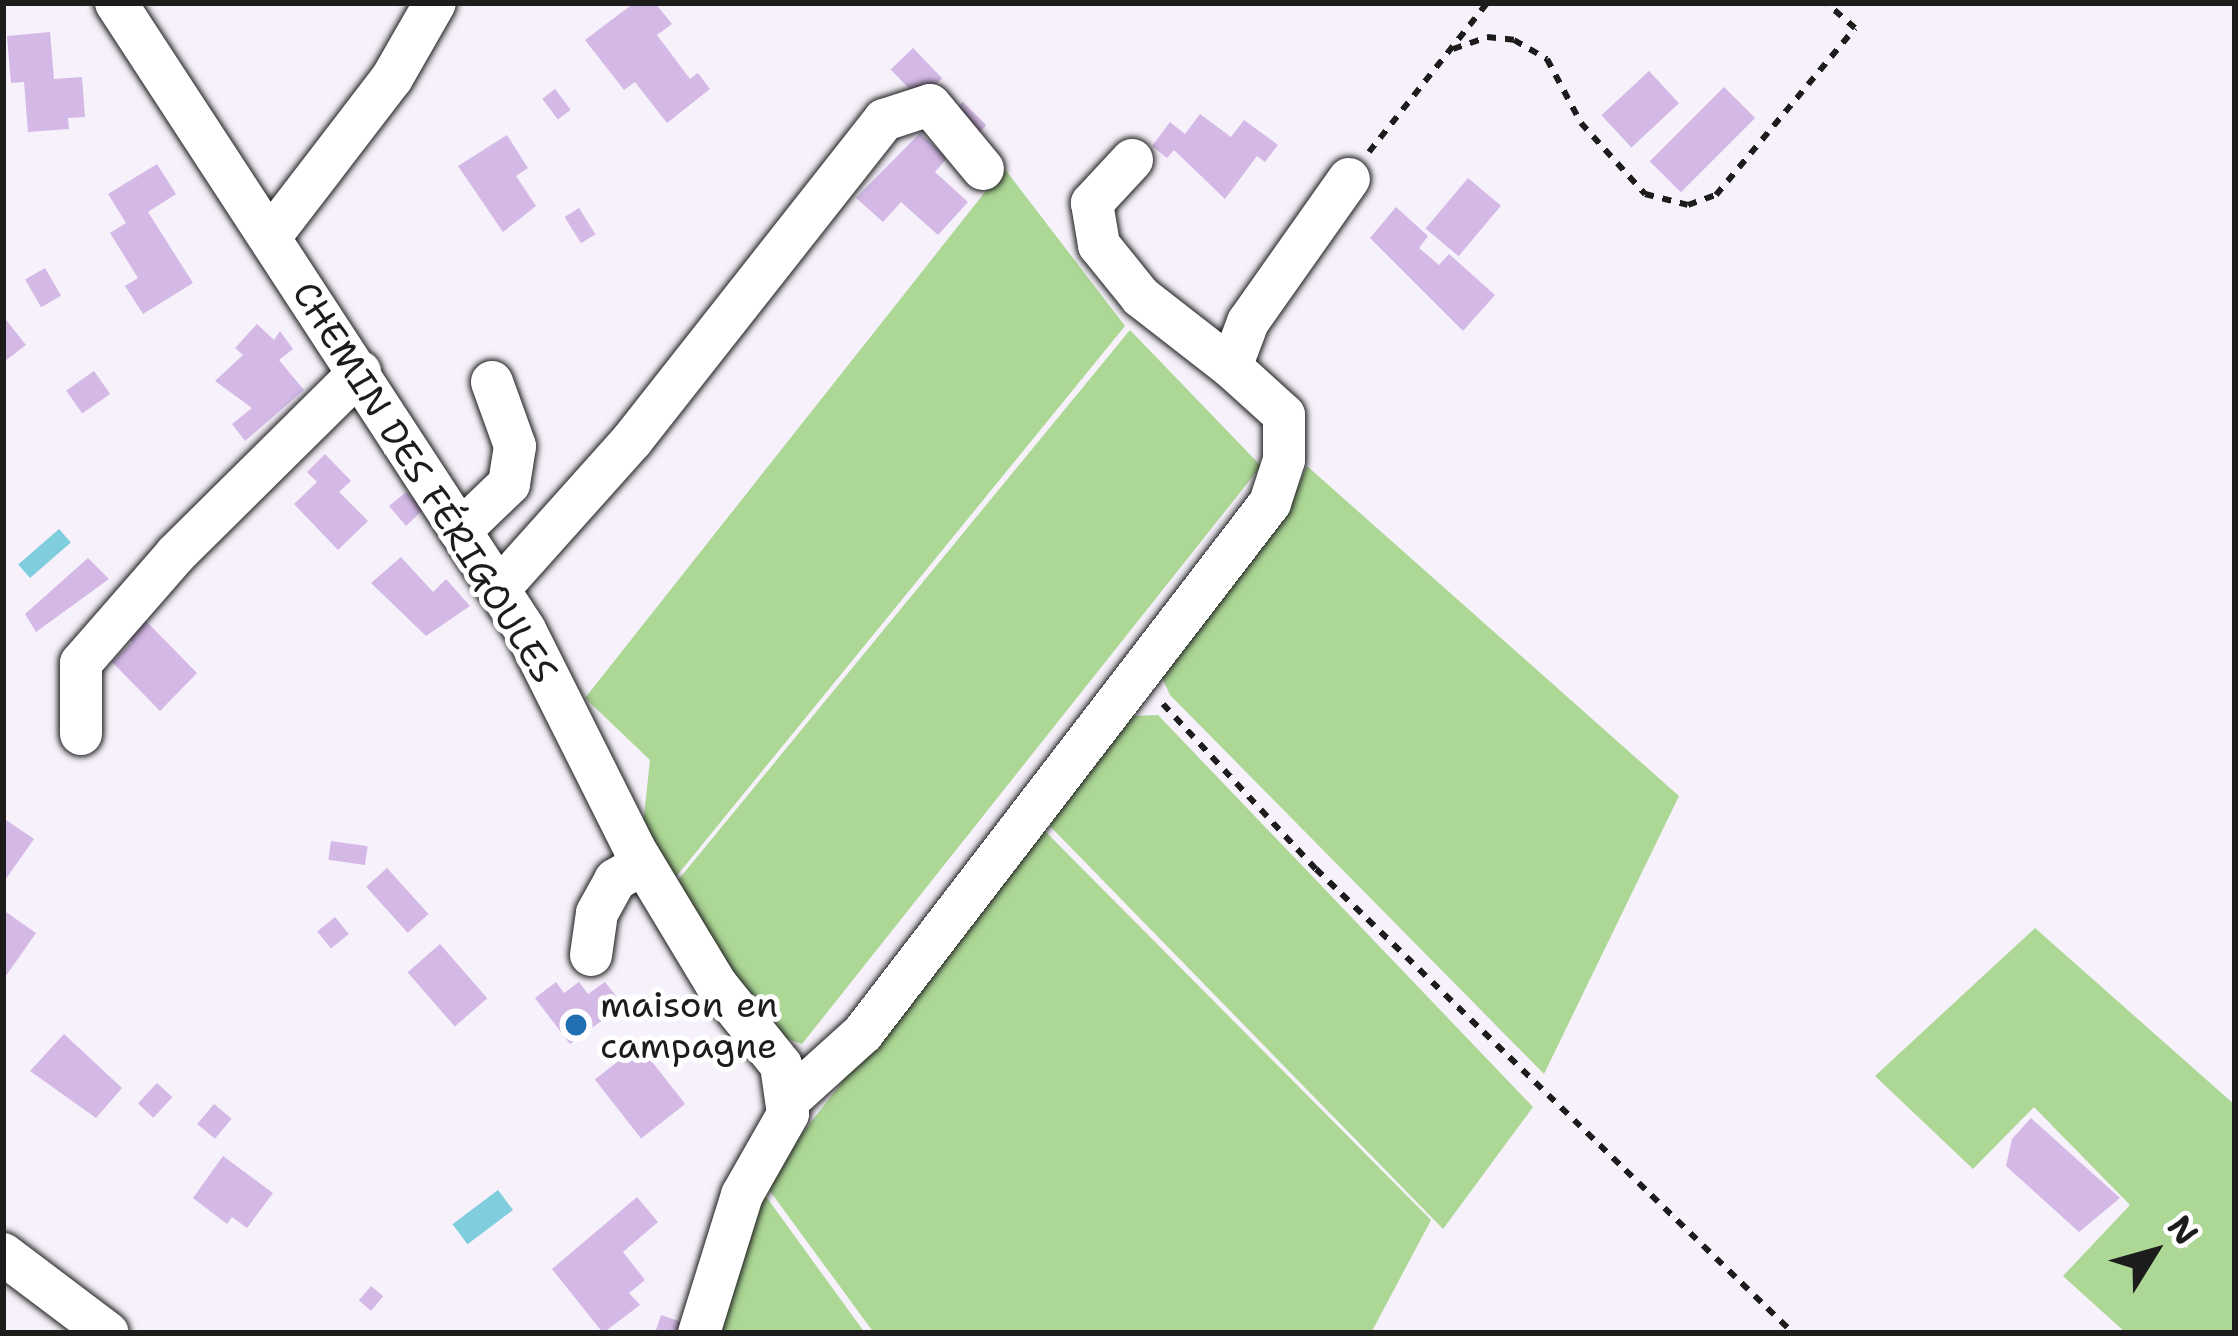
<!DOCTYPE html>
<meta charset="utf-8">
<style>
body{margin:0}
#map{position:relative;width:2238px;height:1336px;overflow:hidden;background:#f6f1fa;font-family:"Shantell Sans",sans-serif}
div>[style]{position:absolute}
.green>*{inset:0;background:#acd795}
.water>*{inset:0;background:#7fcddd;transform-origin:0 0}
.building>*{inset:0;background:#d4b9e7;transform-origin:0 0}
.path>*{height:6px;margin-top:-3px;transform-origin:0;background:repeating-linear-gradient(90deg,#1c1c1c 0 9px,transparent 0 18px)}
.roads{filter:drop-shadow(0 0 3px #1c1c1c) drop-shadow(0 0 3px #1c1c1c)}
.minor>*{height:42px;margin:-21px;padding:0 21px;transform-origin:21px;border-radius:21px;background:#fff}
.dots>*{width:33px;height:33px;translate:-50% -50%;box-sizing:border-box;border:6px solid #fff;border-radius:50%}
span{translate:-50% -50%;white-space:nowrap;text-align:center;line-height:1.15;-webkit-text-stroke:10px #fff;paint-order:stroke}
.street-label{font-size:36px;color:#1c1c1c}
.poi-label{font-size:36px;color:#1c1c1c}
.left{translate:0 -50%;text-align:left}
.frame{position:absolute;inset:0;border:6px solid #1c1c1c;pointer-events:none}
.north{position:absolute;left:2094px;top:1192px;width:120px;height:120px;-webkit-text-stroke:9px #fff;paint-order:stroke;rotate:53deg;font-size:33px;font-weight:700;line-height:48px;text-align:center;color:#1c1c1c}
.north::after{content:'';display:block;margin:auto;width:42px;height:54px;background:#1c1c1c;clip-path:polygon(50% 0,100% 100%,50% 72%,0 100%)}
</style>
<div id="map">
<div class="green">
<div style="clip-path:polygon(1004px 168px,1125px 326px,675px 878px,643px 825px,650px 760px,585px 698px)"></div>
<div style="clip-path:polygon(1130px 330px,1261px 466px,802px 1044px,772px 1033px,674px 885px)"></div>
<div style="clip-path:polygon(1307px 466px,1679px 796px,1544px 1074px,1170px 695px,1160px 673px,1291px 502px)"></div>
<div style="clip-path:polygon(1158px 715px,1533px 1107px,1443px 1229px,1044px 820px,1131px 716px)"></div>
<div style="clip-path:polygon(1040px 826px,1431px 1220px,1371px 1333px,874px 1333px,764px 1183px)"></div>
<div style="clip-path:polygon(2035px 928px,2235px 1105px,2235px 1333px,2126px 1333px,2063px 1276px,2130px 1205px,2034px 1107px,1973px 1169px,1875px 1076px)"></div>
<div style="clip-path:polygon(762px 1191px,865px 1333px,721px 1333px)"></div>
</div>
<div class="water">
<div style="left:59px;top:529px;width:18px;height:54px;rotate:49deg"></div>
<div style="left:498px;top:1190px;width:25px;height:57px;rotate:53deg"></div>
</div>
<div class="building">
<div style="clip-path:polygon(634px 3px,655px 3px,672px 24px,657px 35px,690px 79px,698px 73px,710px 89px,667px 123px,635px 82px,624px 90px,585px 40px)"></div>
<div style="clip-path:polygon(50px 32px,54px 79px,82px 77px,85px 117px,68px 118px,69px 129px,28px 132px,24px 82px,11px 83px,7px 36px)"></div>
<div style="left:913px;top:48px;width:42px;height:31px;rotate:46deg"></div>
<div style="left:1649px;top:71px;width:44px;height:65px;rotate:47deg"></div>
<div style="left:1724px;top:87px;width:44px;height:105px;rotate:45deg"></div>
<div style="left:555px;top:89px;width:26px;height:16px;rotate:53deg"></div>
<div style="left:963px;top:102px;width:33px;height:14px;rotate:45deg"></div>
<div style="clip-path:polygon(1200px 114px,1231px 137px,1244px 120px,1278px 145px,1265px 162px,1257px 156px,1225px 199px,1174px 150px,1167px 158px,1152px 146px,1170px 122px,1185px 134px)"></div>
<div style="clip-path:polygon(920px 133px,947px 158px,935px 172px,968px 202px,938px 235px,901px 202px,883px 222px,856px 198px)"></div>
<div style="clip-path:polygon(507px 135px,528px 168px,516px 176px,536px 206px,503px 232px,458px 166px)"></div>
<div style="clip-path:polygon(157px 164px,176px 194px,148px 212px,193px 283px,143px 314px,125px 286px,138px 278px,110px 233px,126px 223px,108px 194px)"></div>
<div style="left:1468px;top:178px;width:43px;height:66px;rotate:40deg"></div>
<div style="clip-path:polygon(1396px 207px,1428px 236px,1419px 248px,1439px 265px,1449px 254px,1495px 295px,1463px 331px,1370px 238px)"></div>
<div style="left:579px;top:208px;width:31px;height:17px;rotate:58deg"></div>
<div style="left:45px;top:268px;width:32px;height:23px;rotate:60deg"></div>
<div style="clip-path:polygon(3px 316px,26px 345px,5px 361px,3px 358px)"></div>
<div style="clip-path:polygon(257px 324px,274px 340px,280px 331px,293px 349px,279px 360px,304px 390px,245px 441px,232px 424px,252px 408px,215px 381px,243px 355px,235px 348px)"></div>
<div style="left:94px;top:371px;width:28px;height:34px;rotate:55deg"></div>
<div style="clip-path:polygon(325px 454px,351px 481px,339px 492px,368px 521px,338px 550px,294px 504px,317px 482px,307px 472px)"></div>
<div style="clip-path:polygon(406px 492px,424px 509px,406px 526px,389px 506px)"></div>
<div style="clip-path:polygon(401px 557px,433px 592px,446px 579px,470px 606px,426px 636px,371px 583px)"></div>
<div style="clip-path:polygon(88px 558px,109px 579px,36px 632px,25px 614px)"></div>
<div style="clip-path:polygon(141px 616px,197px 673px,160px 711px,112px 662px,132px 642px,123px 634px)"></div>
<div style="clip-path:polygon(3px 818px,34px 839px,3px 883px)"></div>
<div style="left:331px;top:841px;width:37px;height:19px;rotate:8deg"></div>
<div style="left:387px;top:868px;width:62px;height:28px;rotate:48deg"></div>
<div style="clip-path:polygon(3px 910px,36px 933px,3px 980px)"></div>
<div style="left:335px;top:917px;width:22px;height:23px;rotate:51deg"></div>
<div style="left:440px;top:944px;width:72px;height:43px;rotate:49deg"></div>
<div style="clip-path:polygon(556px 982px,564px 993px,579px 982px,588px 994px,605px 982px,623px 1005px,570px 1044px,535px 998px)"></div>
<div style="clip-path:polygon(64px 1034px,122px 1088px,96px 1118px,30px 1071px)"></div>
<div style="left:639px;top:1045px;width:75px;height:56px;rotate:52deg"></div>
<div style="left:157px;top:1083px;width:21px;height:28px;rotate:43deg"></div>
<div style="left:214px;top:1104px;width:23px;height:26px;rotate:40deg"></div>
<div style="clip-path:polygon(2031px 1118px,2120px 1198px,2079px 1232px,2006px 1166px,2012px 1139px)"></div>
<div style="clip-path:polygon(223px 1156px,273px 1193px,247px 1228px,232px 1217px,227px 1224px,193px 1198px)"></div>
<div style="clip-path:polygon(637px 1197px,658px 1222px,623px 1252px,645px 1280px,629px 1293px,640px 1305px,603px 1333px,552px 1269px)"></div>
<div style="left:371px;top:1286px;width:16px;height:19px;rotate:40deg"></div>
<div style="clip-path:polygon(661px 1315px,687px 1324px,684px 1333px,655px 1333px)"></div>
</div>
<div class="path">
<div style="left:1453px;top:49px;width:36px;rotate:-19deg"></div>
<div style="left:1487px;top:37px;width:27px;rotate:6deg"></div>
<div style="left:1514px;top:40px;width:38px;rotate:30deg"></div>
<div style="left:1547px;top:59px;width:72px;rotate:62deg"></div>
<div style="left:1581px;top:123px;width:96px;rotate:48deg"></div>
<div style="left:1645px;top:194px;width:44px;rotate:14.3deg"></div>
<div style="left:1688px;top:205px;width:30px;rotate:-20deg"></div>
<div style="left:1716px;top:195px;width:217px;rotate:-50.2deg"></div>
<div style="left:1855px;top:28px;width:38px;rotate:-139deg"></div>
<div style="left:1369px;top:152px;width:190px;rotate:-51.6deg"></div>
<div style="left:1163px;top:704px;width:225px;rotate:47.2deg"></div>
<div style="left:1316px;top:869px;width:665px;rotate:44.21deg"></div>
</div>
<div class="roads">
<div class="minor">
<div style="left:116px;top:3px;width:749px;rotate:56.88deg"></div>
<div style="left:525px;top:630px;width:244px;rotate:63.4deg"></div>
<div style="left:634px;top:848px;width:159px;rotate:58.9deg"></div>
<div style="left:716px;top:984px;width:104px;rotate:51.3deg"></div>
<div style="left:781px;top:1065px;width:49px;rotate:81.9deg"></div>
<div style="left:788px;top:1114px;width:93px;rotate:119.6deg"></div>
<div style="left:742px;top:1195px;width:145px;rotate:107.3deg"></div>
<div style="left:1132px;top:160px;width:59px;rotate:132.9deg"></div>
<div style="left:1092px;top:203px;width:43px;rotate:80.5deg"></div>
<div style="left:1099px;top:245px;width:67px;rotate:51.1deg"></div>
<div style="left:1141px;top:297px;width:114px;rotate:37.9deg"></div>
<div style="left:270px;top:237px;width:200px;rotate:-52.5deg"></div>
<div style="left:392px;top:78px;width:86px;rotate:-60.2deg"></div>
<div style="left:460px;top:531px;width:68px;rotate:-43.8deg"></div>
<div style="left:509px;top:484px;width:38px;rotate:-81deg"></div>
<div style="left:515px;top:446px;width:68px;rotate:-109.8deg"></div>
<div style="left:499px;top:589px;width:201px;rotate:-48.2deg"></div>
<div style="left:633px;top:439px;width:406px;rotate:-51.8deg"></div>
<div style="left:884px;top:120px;width:48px;rotate:-18.1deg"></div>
<div style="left:930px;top:105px;width:83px;rotate:50.4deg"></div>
<div style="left:81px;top:734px;width:71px;rotate:-90deg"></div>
<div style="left:81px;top:663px;width:145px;rotate:-48.9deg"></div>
<div style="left:176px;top:554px;width:259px;rotate:-44.7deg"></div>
<div style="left:591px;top:955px;width:42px;rotate:-81.9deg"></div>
<div style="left:597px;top:913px;width:38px;rotate:-61deg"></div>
<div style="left:615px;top:880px;width:32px;rotate:-30deg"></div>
<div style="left:790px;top:1099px;width:98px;rotate:-42.1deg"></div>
<div style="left:863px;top:1033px;width:668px;rotate:-52.48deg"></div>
<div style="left:1270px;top:503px;width:45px;rotate:-72deg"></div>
<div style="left:1284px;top:460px;width:45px;rotate:-90deg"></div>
<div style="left:1284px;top:415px;width:72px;rotate:-137.8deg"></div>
<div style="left:1231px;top:367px;width:48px;rotate:-69.3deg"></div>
<div style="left:1248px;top:322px;width:175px;rotate:-54.8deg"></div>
<div style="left:3px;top:1254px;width:131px;rotate:37deg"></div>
</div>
</div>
<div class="dots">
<div style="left:576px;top:1025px;background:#1f6fb2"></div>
</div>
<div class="street-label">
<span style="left:425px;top:482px;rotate:58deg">CHEMIN DES FÉRIGOULES</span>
</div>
<div class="poi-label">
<span class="left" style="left:600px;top:1025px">maison en<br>campagne</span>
</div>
<div class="frame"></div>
<div class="north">N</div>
</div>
